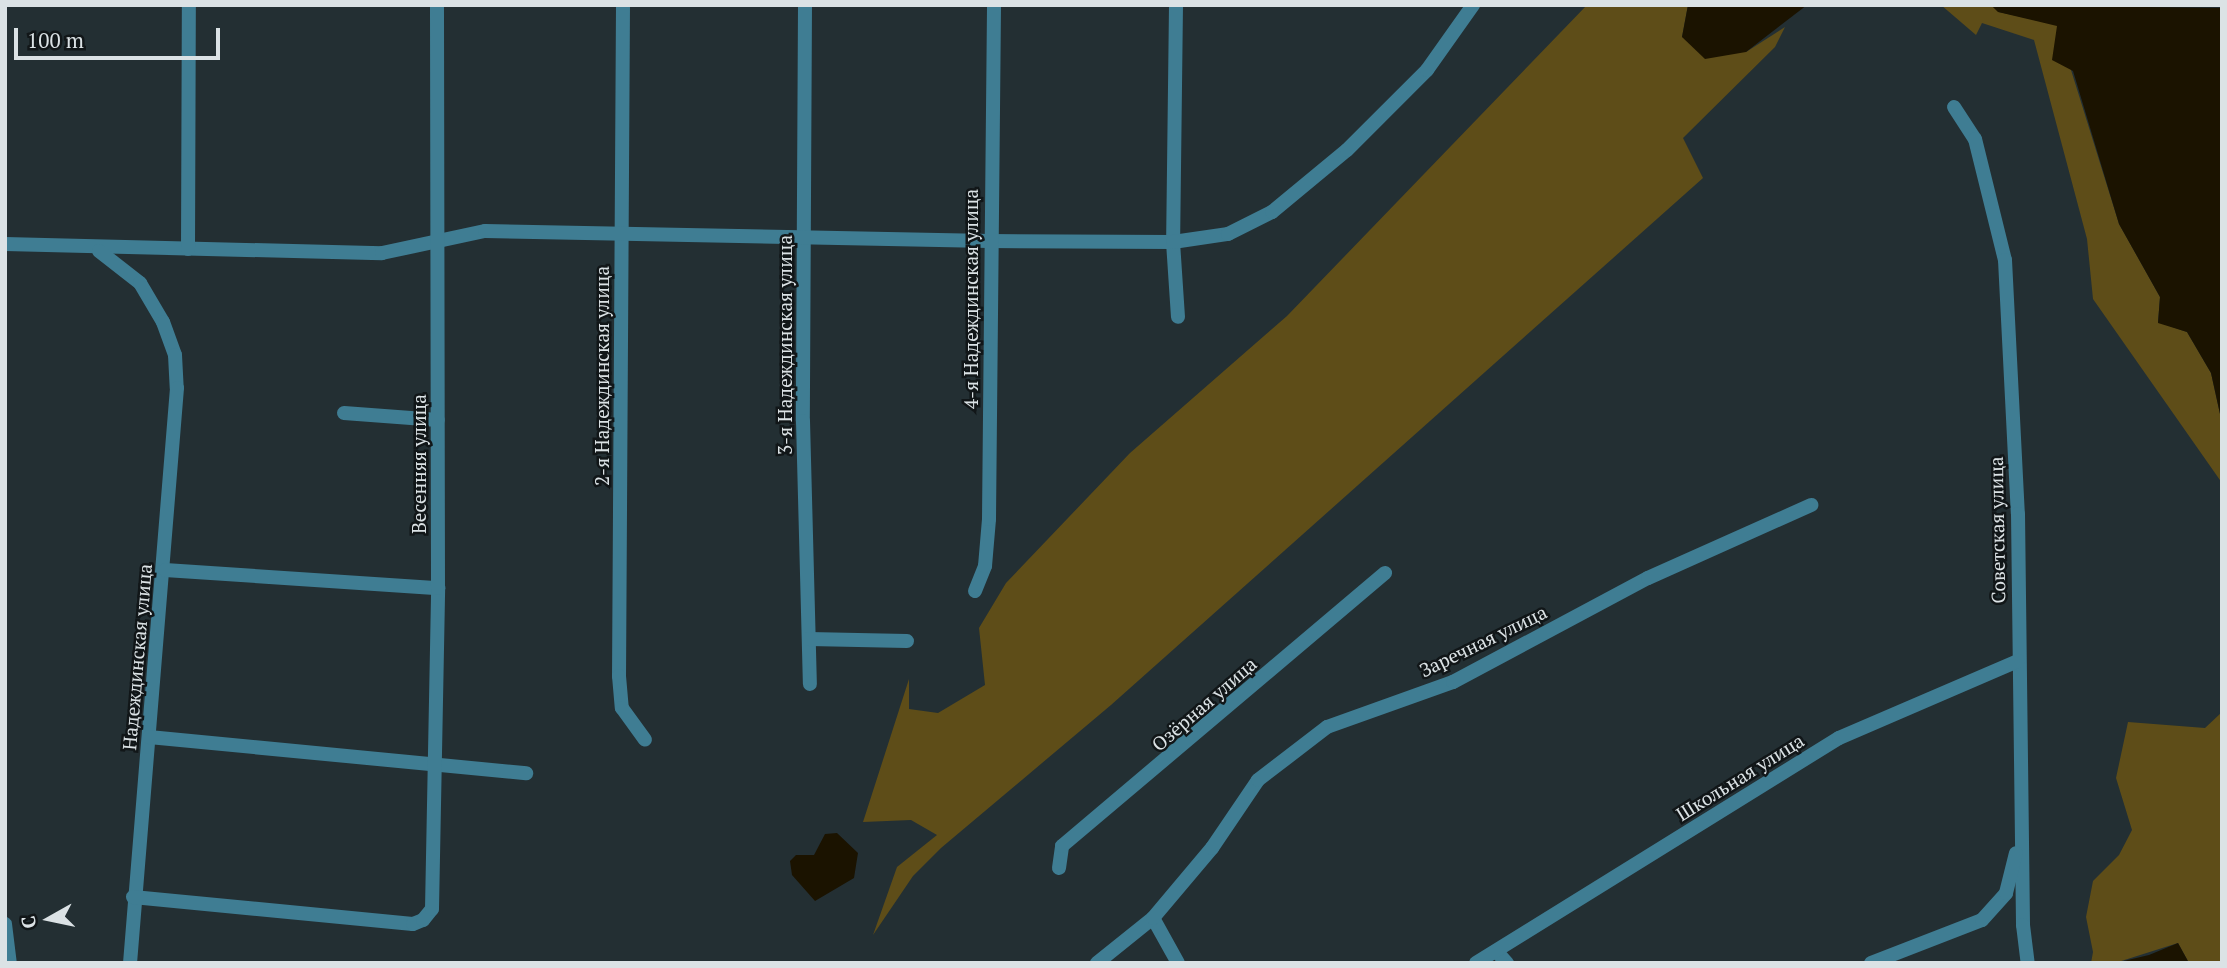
<!DOCTYPE html>
<meta charset="utf-8">
<style>
body{margin:0}
#map{position:relative;width:2227px;height:968px;overflow:hidden;background:#232f33;font-family:"PT Serif",serif}
div>[style]{position:absolute}
.green>*{inset:0;background:#5e4d18}
.water>*{inset:0;background:#1b1300}
.minor>*{height:14px;margin:-7px;padding:0 7px;transform-origin:7px;border-radius:7px;background:#3f7d93}
.tertiary>*{height:14px;margin:-7px;padding:0 7px;transform-origin:7px;border-radius:7px;background:#3f7d93}
span{translate:-50% -50%;white-space:nowrap;text-align:center;line-height:1.15;-webkit-text-stroke:5px #111618;paint-order:stroke}
.street-label{font-size:19px;color:#dbe2e5}
.frame{position:absolute;inset:0;border:7px solid #dbe2e5;pointer-events:none}
.north{position:absolute;left:14px;top:884px;width:70px;height:70px;-webkit-text-stroke:5px #111618;paint-order:stroke;rotate:261deg;font-size:19px;font-weight:700;line-height:28px;text-align:center;color:#dbe2e5}
.north::after{content:'';display:block;margin:auto;width:24px;height:32px;background:#dbe2e5;clip-path:polygon(50% 0,100% 100%,50% 72%,0 100%)}
.scale{position:absolute;left:14px;top:28px;width:206px;height:32px;box-sizing:border-box;border:4px solid #dbe2e5;border-top:0;padding-left:9px;font-size:21px;line-height:24px;white-space:nowrap;color:#dbe2e5;-webkit-text-stroke:5px #111618;paint-order:stroke}
</style>
<div id="map">
<div class="green">
<div style="clip-path:polygon(1587px 5px,1688px 5px,1682px 37px,1746px 52px,1785px 27px,1775px 47px,1683px 138px,1703px 178px,1111px 705px,941px 848px,913px 876px,873px 935px,897px 867px,937px 835px,911px 820px,863px 822px,909px 679px,909px 709px,938px 713px,985px 685px,979px 628px,1006px 583px,1130px 453px,1287px 316px)"></div>
<div style="clip-path:polygon(1941px 5px,1991px 5px,1999px 12px,2057px 25px,2119px 224px,2160px 297px,2158px 322px,2187px 332px,2211px 373px,2222px 423px,2222px 483px,2093px 299px,2087px 239px,2034px 40px,1982px 23px,1976px 35px)"></div>
<div style="clip-path:polygon(2222px 712px,2222px 963px,2189px 963px,2178px 943px,2115px 963px,2091px 963px,2093px 952px,2086px 917px,2093px 881px,2119px 855px,2132px 830px,2116px 778px,2128px 722px,2205px 728px)"></div>
</div>
<div class="water">
<div style="clip-path:polygon(1688px 5px,1807px 5px,1746px 52px,1705px 59px,1682px 37px)"></div>
<div style="clip-path:polygon(1991px 5px,2221px 8px,2222px 423px,2211px 373px,2187px 332px,2158px 323px,2160px 297px,2119px 224px,2073px 71px,2052px 60px,2057px 26px,1998px 12px)"></div>
<div style="clip-path:polygon(837px 833px,858px 853px,854px 878px,815px 901px,792px 875px,790px 861px,796px 855px,814px 855px,825px 834px)"></div>
<div style="clip-path:polygon(2178px 943px,2189px 963px,2115px 963px,2149px 955px)"></div>
</div>
<div class="minor">
<div style="left:623px;top:5px;width:671px;rotate:90.34deg"></div>
<div style="left:619px;top:676px;width:32px;rotate:85deg"></div>
<div style="left:622px;top:708px;width:39px;rotate:54deg"></div>
<div style="left:805px;top:5px;width:416px;rotate:90.3deg"></div>
<div style="left:803px;top:421px;width:263px;rotate:88.5deg"></div>
<div style="left:1176px;top:5px;width:237px;rotate:90.7deg"></div>
<div style="left:1173px;top:242px;width:75px;rotate:86.2deg"></div>
<div style="left:1954px;top:107px;width:38px;rotate:57deg"></div>
<div style="left:1975px;top:139px;width:125px;rotate:76.1deg"></div>
<div style="left:2005px;top:260px;width:254px;rotate:87.1deg"></div>
<div style="left:2018px;top:514px;width:411px;rotate:89.3deg"></div>
<div style="left:2023px;top:925px;width:38px;rotate:83deg"></div>
<div style="left:5px;top:244px;width:377px;rotate:1.4deg"></div>
<div style="left:382px;top:253px;width:105px;rotate:-12.1deg"></div>
<div style="left:485px;top:231px;width:504px;rotate:1.14deg"></div>
<div style="left:989px;top:241px;width:184px;rotate:0.3deg"></div>
<div style="left:1173px;top:242px;width:56px;rotate:-8.3deg"></div>
<div style="left:1228px;top:234px;width:49px;rotate:-26.6deg"></div>
<div style="left:1272px;top:212px;width:97px;rotate:-39.6deg"></div>
<div style="left:1347px;top:150px;width:113px;rotate:-45deg"></div>
<div style="left:1427px;top:70px;width:80px;rotate:-54.7deg"></div>
<div style="left:188px;top:249px;width:244px;rotate:-89.8deg"></div>
<div style="left:99px;top:251px;width:52px;rotate:38deg"></div>
<div style="left:140px;top:283px;width:45px;rotate:59.5deg"></div>
<div style="left:163px;top:322px;width:35px;rotate:70deg"></div>
<div style="left:175px;top:355px;width:33px;rotate:87deg"></div>
<div style="left:177px;top:388px;width:577px;rotate:94.67deg"></div>
<div style="left:344px;top:413px;width:94px;rotate:4.3deg"></div>
<div style="left:165px;top:570px;width:274px;rotate:3.8deg"></div>
<div style="left:975px;top:591px;width:27px;rotate:-68deg"></div>
<div style="left:985px;top:566px;width:47px;rotate:-85.1deg"></div>
<div style="left:989px;top:519px;width:514px;rotate:-89.44deg"></div>
<div style="left:809px;top:639px;width:98px;rotate:1.2deg"></div>
<div style="left:149px;top:737px;width:379px;rotate:5.5deg"></div>
<div style="left:1059px;top:868px;width:22px;rotate:-82deg"></div>
<div style="left:1062px;top:846px;width:423px;rotate:-40.2deg"></div>
<div style="left:133px;top:897px;width:281px;rotate:5.5deg"></div>
<div style="left:413px;top:924px;width:11px;rotate:-22deg"></div>
<div style="left:423px;top:920px;width:14px;rotate:-51deg"></div>
<div style="left:432px;top:909px;width:321px;rotate:-88.9deg"></div>
<div style="left:438px;top:588px;width:583px;rotate:-90.1deg"></div>
<div style="left:1153px;top:918px;width:51px;rotate:60.9deg"></div>
<div style="left:1497px;top:952px;width:15px;rotate:48deg"></div>
<div style="left:1097px;top:963px;width:72px;rotate:-38.8deg"></div>
<div style="left:1153px;top:918px;width:92px;rotate:-49.9deg"></div>
<div style="left:1212px;top:848px;width:82px;rotate:-55.9deg"></div>
<div style="left:1258px;top:780px;width:87px;rotate:-37.5deg"></div>
<div style="left:1327px;top:727px;width:134px;rotate:-19.7deg"></div>
<div style="left:1453px;top:682px;width:221px;rotate:-28.1deg"></div>
<div style="left:1648px;top:578px;width:179px;rotate:-24.1deg"></div>
<div style="left:1476px;top:963px;width:427px;rotate:-31.8deg"></div>
<div style="left:1839px;top:738px;width:195px;rotate:-23.3deg"></div>
<div style="left:1871px;top:963px;width:119px;rotate:-21.2deg"></div>
<div style="left:1982px;top:920px;width:36px;rotate:-48deg"></div>
<div style="left:2006px;top:893px;width:41px;rotate:-76deg"></div>
</div>
<div class="tertiary">
<div style="left:5px;top:924px;width:39px;rotate:83deg"></div>
</div>
<div class="street-label">
<span style="left:971px;top:299px;rotate:-90deg">4-я Надеждинская улица</span>
<span style="left:785px;top:345px;rotate:-90deg">3-я Надеждинская улица</span>
<span style="left:602px;top:376px;rotate:-90deg">2-я Надеждинская улица</span>
<span style="left:419px;top:464px;rotate:-90deg">Весенняя улица</span>
<span style="left:1997px;top:530px;rotate:-91deg">Советская улица</span>
<span style="left:1483px;top:641px;rotate:-26deg">Заречная улица</span>
<span style="left:137px;top:657px;rotate:-85deg">Надеждинская улица</span>
<span style="left:1204px;top:704px;rotate:-41deg">Озёрная улица</span>
<span style="left:1740px;top:777px;rotate:-32deg">Школьная улица</span>
</div>
<div class="frame"></div>
<div class="north">С</div>
<div class="scale">100 m</div>
</div>
